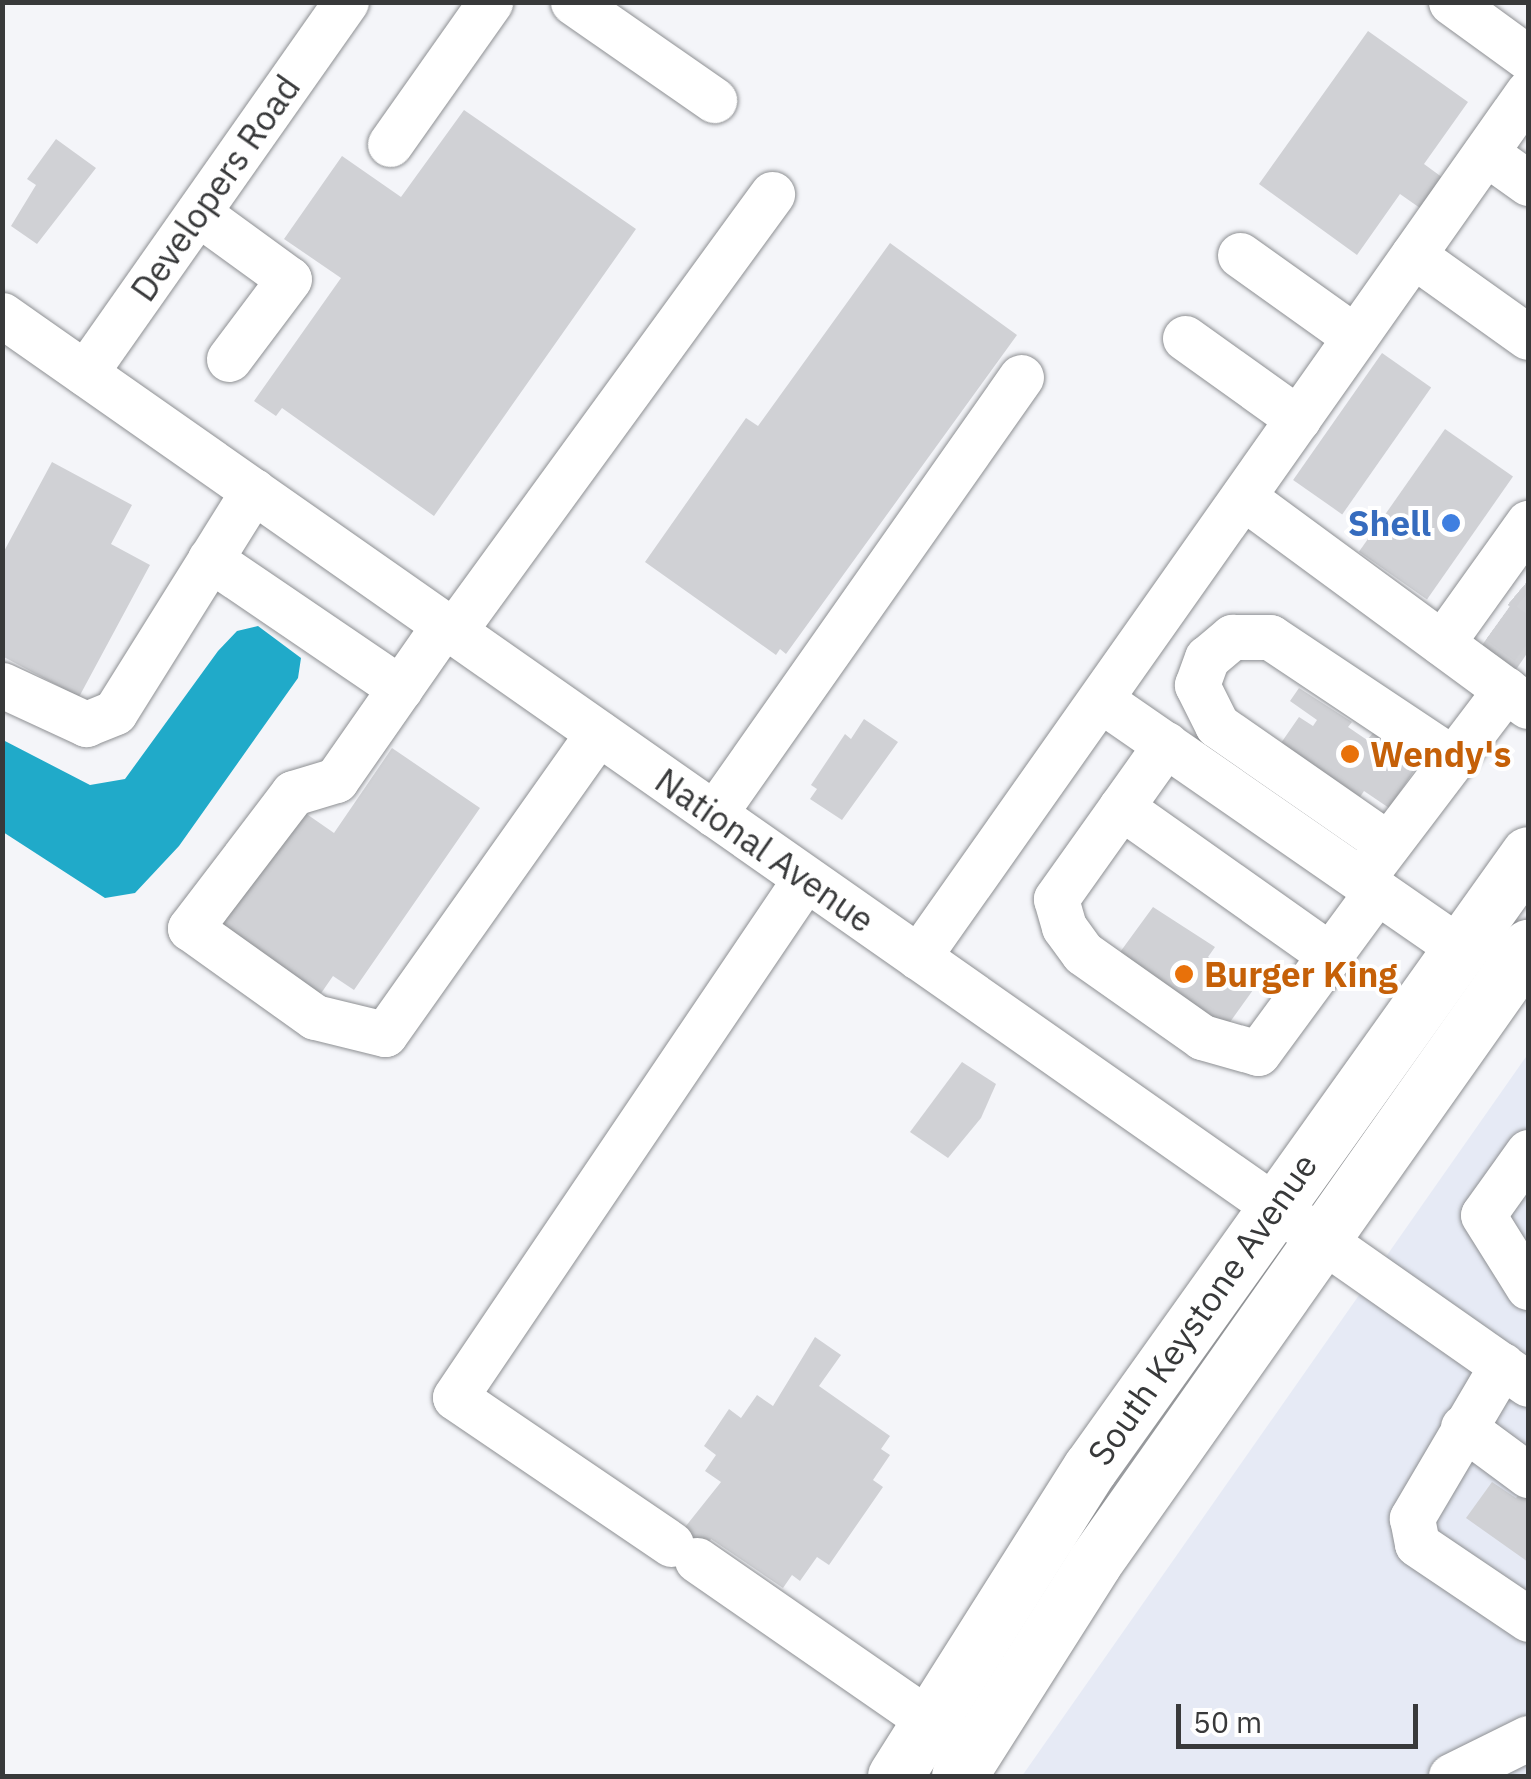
<!DOCTYPE html>
<style>
body{margin:0}
#map{position:relative;width:1531px;height:1779px;overflow:hidden;background:#f4f5f9;font-family:"IBM Plex Sans",sans-serif}
div>[style]{position:absolute}
.built>*{inset:0;background:#e6eaf5}
.water>*{inset:0;background:#20aac9}
.building>*{inset:0;background:#d0d1d5;transform-origin:0 0}
.minor-tunnel>*{height:45px;margin-top:-22.5px;transform-origin:0;background:repeating-linear-gradient(90deg,#cecfd3 0 45px,transparent 0 67px)}
.roads{filter:drop-shadow(0 0 2px #8e9093) drop-shadow(0 0 2px #8e9093)}
.minor>*{height:45px;margin:-22.5px;padding:0 22.5px;transform-origin:22.5px;border-radius:22.5px;background:#fff}
.major>*{height:55px;margin:-27.5px;padding:0 27.5px;transform-origin:27.5px;border-radius:27.5px;background:#fff}
.dots>*{width:28px;height:28px;translate:-50% -50%;box-sizing:border-box;border:5px solid #fff;border-radius:50%}
span{translate:-50% -50%;white-space:nowrap;text-align:center;line-height:1.15;-webkit-text-stroke:8px #fff;paint-order:stroke}
.street-label{font-size:35px;color:#38393a}
.shop-label{font-size:35px;color:#366cbe;font-weight:700}
.right{translate:-100% -50%;text-align:right}
.food-label{font-size:35px;color:#c56008;font-weight:700}
.left{translate:0 -50%;text-align:left}
.frame{position:absolute;inset:0;border:5px solid #38393a;pointer-events:none}
.scale{position:absolute;left:1176px;top:1704px;width:242px;height:45px;box-sizing:border-box;border:5px solid #38393a;border-top:0;padding-left:12px;font-size:30px;line-height:35px;white-space:nowrap;color:#38393a;-webkit-text-stroke:8px #fff;paint-order:stroke}
</style>
<div id="map">
<div class="built">
<div style="clip-path:polygon(1528px 1054px,1528px 1776px,1022px 1776px)"></div>
</div>
<div class="water">
<div style="clip-path:polygon(258px 626px,301px 658px,298px 678px,179px 846px,135px 893px,105px 898px,3px 832px,3px 740px,90px 785px,125px 779px,218px 651px,237px 631px)"></div>
</div>
<div class="building">
<div style="clip-path:polygon(1368px 31px,1468px 102px,1424px 164px,1458px 189px,1437px 220px,1400px 194px,1357px 255px,1259px 184px)"></div>
<div style="clip-path:polygon(464px 110px,636px 229px,434px 516px,282px 408px,276px 416px,254px 401px,341px 278px,284px 239px,342px 156px,401px 197px)"></div>
<div style="clip-path:polygon(56px 139px,96px 168px,37px 244px,11px 226px,36px 185px,27px 179px)"></div>
<div style="clip-path:polygon(890px 243px,1017px 335px,786px 654px,780px 649px,776px 655px,645px 562px,746px 418px,758px 426px)"></div>
<div style="left:1382px;top:353px;width:60px;height:155px;rotate:35deg"></div>
<div style="left:1445px;top:429px;width:83px;height:150px;rotate:35deg"></div>
<div style="clip-path:polygon(52px 462px,132px 505px,111px 544px,150px 565px,79px 697px,2px 656px,2px 555px)"></div>
<div style="clip-path:polygon(1528px 581px,1528px 652px,1513px 674px,1480px 648px)"></div>
<div style="clip-path:polygon(1299px 688px,1352px 722px,1348px 727px,1367px 740px,1373px 733px,1418px 765px,1389px 808px,1364px 791px,1360px 797px,1281px 743px,1299px 717px,1313px 726px,1317px 720px,1290px 701px)"></div>
<div style="clip-path:polygon(864px 719px,898px 742px,842px 820px,810px 799px,817px 789px,811px 785px,845px 734px,851px 739px)"></div>
<div style="clip-path:polygon(392px 748px,480px 808px,354px 990px,333px 976px,315px 1002px,217px 929px,298px 808px,334px 833px)"></div>
<div style="clip-path:polygon(1153px 907px,1215px 947px,1208px 957px,1253px 990px,1220px 1036px,1115px 959px)"></div>
<div style="clip-path:polygon(962px 1062px,996px 1084px,981px 1118px,948px 1158px,910px 1132px)"></div>
<div style="clip-path:polygon(815px 1337px,841px 1355px,819px 1386px,890px 1436px,881px 1449px,890px 1455px,873px 1480px,883px 1487px,829px 1565px,817px 1557px,800px 1581px,792px 1575px,783px 1588px,711px 1539px,691px 1569px,666px 1551px,721px 1482px,705px 1471px,716px 1455px,704px 1446px,729px 1409px,741px 1418px,757px 1395px,773px 1406px)"></div>
<div style="clip-path:polygon(1492px 1482px,1516px 1498px,1520px 1493px,1528px 1499px,1528px 1562px,1466px 1518px)"></div>
</div>
<div class="minor-tunnel">
<div style="left:1522px;top:587px;width:8px;rotate:40deg"></div>
<div style="left:1499px;top:621px;width:36px;rotate:36deg"></div>
</div>
<div class="roads">
<div class="minor">
<div style="left:573px;top:2px;width:172px;rotate:34.8deg"></div>
<div style="left:1451px;top:2px;width:95px;rotate:36deg"></div>
<div style="left:390px;top:144px;width:174px;rotate:-54.8deg"></div>
<div style="left:1486px;top:153px;width:52px;rotate:35.5deg"></div>
<div style="left:198px;top:213px;width:112px;rotate:36deg"></div>
<div style="left:289px;top:279px;width:100px;rotate:126.9deg"></div>
<div style="left:1240px;top:255px;width:141px;rotate:35.5deg"></div>
<div style="left:1413px;top:255px;width:141px;rotate:35.5deg"></div>
<div style="left:2px;top:315px;width:1863px;rotate:35.01deg"></div>
<div style="left:1185px;top:338px;width:139px;rotate:35.6deg"></div>
<div style="left:85px;top:373px;width:454px;rotate:-54.9deg"></div>
<div style="left:1243px;top:497px;width:353px;rotate:36.3deg"></div>
<div style="left:210px;top:559px;width:230px;rotate:34.2deg"></div>
<div style="left:444px;top:625px;width:189px;rotate:124.9deg"></div>
<div style="left:336px;top:780px;width:45px;rotate:163.2deg"></div>
<div style="left:293px;top:793px;width:170px;rotate:127.3deg"></div>
<div style="left:190px;top:928px;width:153px;rotate:35.5deg"></div>
<div style="left:315px;top:1017px;width:72px;rotate:13.7deg"></div>
<div style="left:385px;top:1034px;width:369px;rotate:-54.7deg"></div>
<div style="left:453px;top:632px;width:542px;rotate:-53.93deg"></div>
<div style="left:1442px;top:643px;width:148px;rotate:-54.4deg"></div>
<div style="left:2px;top:685px;width:93px;rotate:24.9deg"></div>
<div style="left:86px;top:724px;width:31px;rotate:-22deg"></div>
<div style="left:115px;top:712px;width:261px;rotate:-58deg"></div>
<div style="left:1101px;top:700px;width:436px;rotate:34.7deg"></div>
<div style="left:1166px;top:744px;width:190px;rotate:125.4deg"></div>
<div style="left:1056px;top:899px;width:29px;rotate:74deg"></div>
<div style="left:1064px;top:927px;width:32px;rotate:54deg"></div>
<div style="left:1083px;top:953px;width:146px;rotate:35.2deg"></div>
<div style="left:1202px;top:1037px;width:58px;rotate:15.9deg"></div>
<div style="left:1258px;top:1053px;width:201px;rotate:-53.7deg"></div>
<div style="left:1121px;top:807px;width:256px;rotate:35.3deg"></div>
<div style="left:714px;top:814px;width:534px;rotate:-54.91deg"></div>
<div style="left:1388px;top:844px;width:208px;rotate:-145.2deg"></div>
<div style="left:1217px;top:725px;width:45px;rotate:-116.6deg"></div>
<div style="left:1197px;top:685px;width:29px;rotate:-70deg"></div>
<div style="left:1207px;top:658px;width:33px;rotate:-40deg"></div>
<div style="left:1232px;top:637px;width:38px"></div>
<div style="left:1270px;top:637px;width:220px;rotate:33.7deg"></div>
<div style="left:1371px;top:867px;width:223px;rotate:-52.8deg"></div>
<div style="left:918px;top:957px;width:1058px;rotate:-54.81deg"></div>
<div style="left:1528px;top:1152px;width:77px;rotate:125.5deg"></div>
<div style="left:1483px;top:1215px;width:85px;rotate:58deg"></div>
<div style="left:1502px;top:1365px;width:178px;rotate:120.5deg"></div>
<div style="left:1412px;top:1518px;width:26px;rotate:79deg"></div>
<div style="left:1417px;top:1544px;width:134px;rotate:34deg"></div>
<div style="left:1463px;top:1427px;width:81px;rotate:36.4deg"></div>
<div style="left:671px;top:1544px;width:261px;rotate:-145.8deg"></div>
<div style="left:455px;top:1397px;width:625px;rotate:-55.95deg"></div>
<div style="left:697px;top:1560px;width:280px;rotate:34.7deg"></div>
<div style="left:1451px;top:1776px;width:86px;rotate:-26.3deg"></div>
</div>
<div class="major">
<div style="left:895px;top:1776px;width:365px;rotate:-57.7deg"></div>
<div style="left:1090px;top:1468px;width:754px;rotate:-54.5deg"></div>
<div style="left:959px;top:1776px;width:252px;rotate:-57.6deg"></div>
<div style="left:1094px;top:1563px;width:754px;rotate:-54.83deg"></div>
</div>
</div>
<div class="dots">
<div style="left:1451px;top:523px;background:#3f7fe0"></div>
<div style="left:1350px;top:754px;background:#e8710a"></div>
<div style="left:1184px;top:974px;background:#e8710a"></div>
</div>
<div class="street-label">
<span style="left:215px;top:188px;rotate:-55deg">Developers Road</span>
<span style="left:765px;top:850px;rotate:35deg">National Avenue</span>
<span style="left:1202px;top:1309px;rotate:-55deg">South Keystone Avenue</span>
</div>
<div class="shop-label">
<span class="right" style="left:1431px;top:523px">Shell</span>
</div>
<div class="food-label">
<span class="left" style="left:1370px;top:754px">Wendy's</span>
<span class="left" style="left:1204px;top:974px">Burger King</span>
</div>
<div class="frame"></div>
<div class="scale">50 m</div>
</div>
